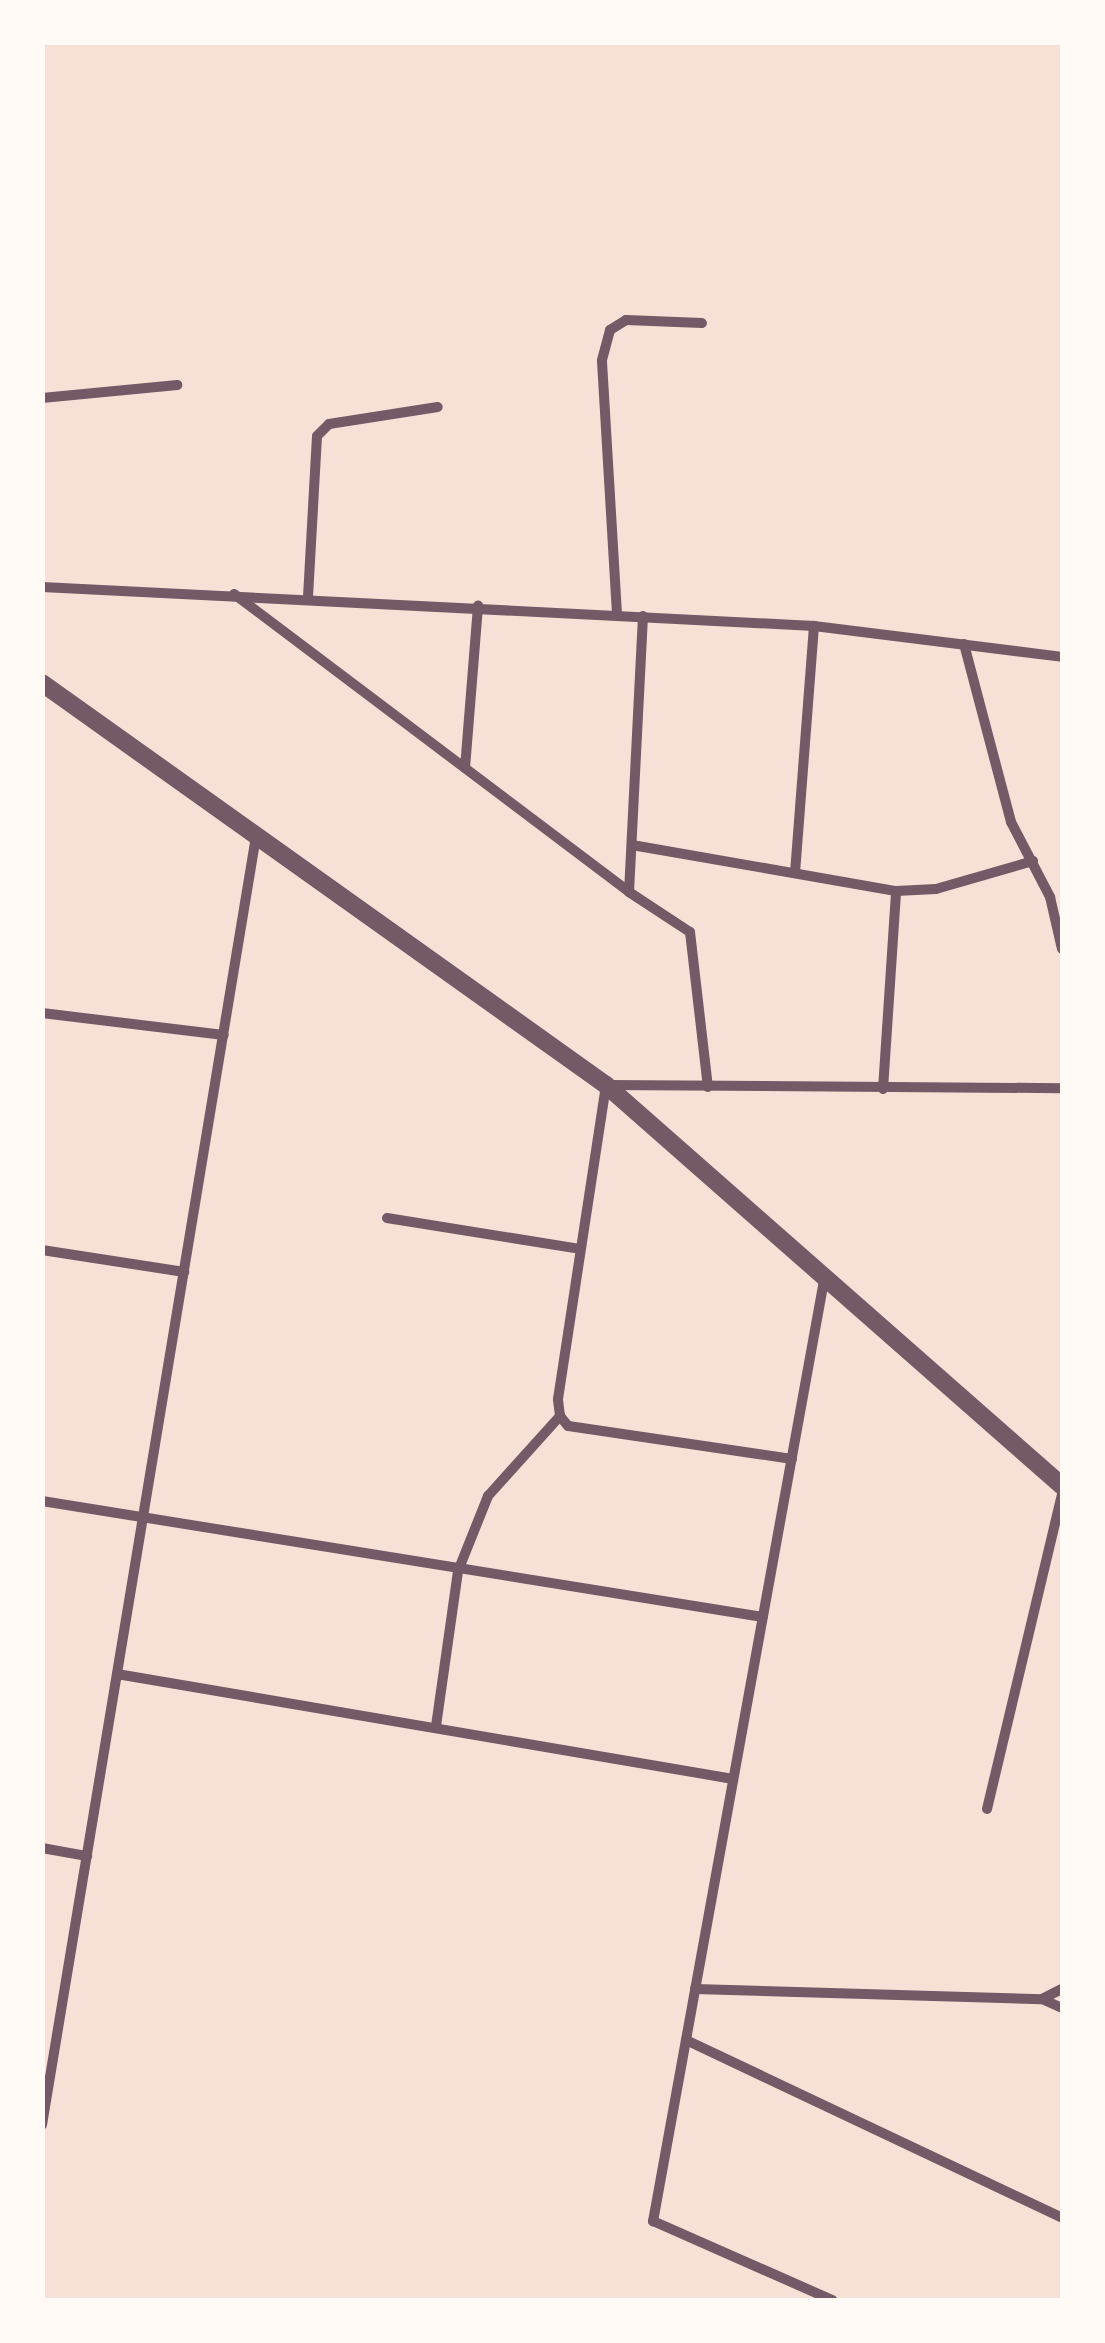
<!DOCTYPE html>
<style>
body{margin:0}
#map{position:relative;width:1105px;height:2343px;overflow:hidden;background:#f7e1d7;font-family:Manrope,sans-serif}
div>[style]{position:absolute}
.minor>*{height:10px;margin:-5px;padding:0 5px;transform-origin:5px;border-radius:5px;background:#755966}
.tertiary>*{height:18px;margin:-9px;padding:0 9px;transform-origin:9px;border-radius:9px;background:#755966}
span{translate:-50% -50%;white-space:nowrap;text-align:center;line-height:1.15;-webkit-text-stroke:9px #fffaf5;paint-order:stroke}
.frame{position:absolute;inset:0;border:45px solid #fffaf5;pointer-events:none}
</style>
<div id="map">
<div class="minor">
<div style="left:42px;top:398px;width:136px;rotate:-5.5deg"></div>
<div style="left:42px;top:587px;width:773px;rotate:2.89deg"></div>
<div style="left:814px;top:626px;width:250px;rotate:7.1deg"></div>
<div style="left:234px;top:594px;width:495px;rotate:37deg"></div>
<div style="left:308px;top:597px;width:161px;rotate:-86.8deg"></div>
<div style="left:317px;top:436px;width:17px;rotate:-45deg"></div>
<div style="left:329px;top:424px;width:110px;rotate:-8.9deg"></div>
<div style="left:617px;top:614px;width:254px;rotate:-93.4deg"></div>
<div style="left:602px;top:360px;width:31px;rotate:-75deg"></div>
<div style="left:610px;top:330px;width:19px;rotate:-32deg"></div>
<div style="left:626px;top:320px;width:76px;rotate:2.3deg"></div>
<div style="left:643px;top:616px;width:276px;rotate:92.9deg"></div>
<div style="left:629px;top:892px;width:73px;rotate:33.3deg"></div>
<div style="left:690px;top:932px;width:156px;rotate:83.4deg"></div>
<div style="left:964px;top:644px;width:184px;rotate:75.2deg"></div>
<div style="left:1011px;top:822px;width:85px;rotate:62.5deg"></div>
<div style="left:1050px;top:897px;width:53px;rotate:77deg"></div>
<div style="left:465px;top:768px;width:163px;rotate:-85.4deg"></div>
<div style="left:632px;top:845px;width:268px;rotate:9.9deg"></div>
<div style="left:896px;top:891px;width:40px;rotate:-2.9deg"></div>
<div style="left:936px;top:889px;width:101px;rotate:-16.1deg"></div>
<div style="left:795px;top:873px;width:248px;rotate:-85.6deg"></div>
<div style="left:42px;top:1013px;width:183px;rotate:6.9deg"></div>
<div style="left:883px;top:1089px;width:198px;rotate:-86.2deg"></div>
<div style="left:387px;top:1218px;width:195px;rotate:9.1deg"></div>
<div style="left:42px;top:1250px;width:144px;rotate:8.8deg"></div>
<div style="left:825px;top:1275px;width:962px;rotate:100.3deg"></div>
<div style="left:653px;top:2221px;width:196px;rotate:23.8deg"></div>
<div style="left:792px;top:1459px;width:226px;rotate:-171.6deg"></div>
<div style="left:568px;top:1426px;width:13px;rotate:-129deg"></div>
<div style="left:560px;top:1416px;width:17px;rotate:-97deg"></div>
<div style="left:558px;top:1399px;width:318px;rotate:-81.3deg"></div>
<div style="left:606px;top:1085px;width:456px;rotate:0.4deg"></div>
<div style="left:42px;top:1501px;width:730px;rotate:9.14deg"></div>
<div style="left:117px;top:1674px;width:625px;rotate:9.67deg"></div>
<div style="left:436px;top:1726px;width:157px;rotate:-81.9deg"></div>
<div style="left:458px;top:1571px;width:81px;rotate:-68.2deg"></div>
<div style="left:488px;top:1496px;width:108px;rotate:-48deg"></div>
<div style="left:987px;top:1809px;width:325px;rotate:-76.6deg"></div>
<div style="left:42px;top:1848px;width:46px;rotate:10.1deg"></div>
<div style="left:695px;top:1989px;width:347px;rotate:1.7deg"></div>
<div style="left:1042px;top:1999px;width:22px;rotate:-27deg"></div>
<div style="left:1042px;top:1999px;width:22px;rotate:24deg"></div>
<div style="left:686px;top:2040px;width:416px;rotate:25.3deg"></div>
<div style="left:42px;top:2125px;width:1307px;rotate:-80.57deg"></div>
</div>
<div class="tertiary">
<div style="left:42px;top:683px;width:693px;rotate:35.48deg"></div>
<div style="left:606px;top:1085px;width:607px;rotate:41.33deg"></div>
</div>
<div class="frame"></div>
</div>
